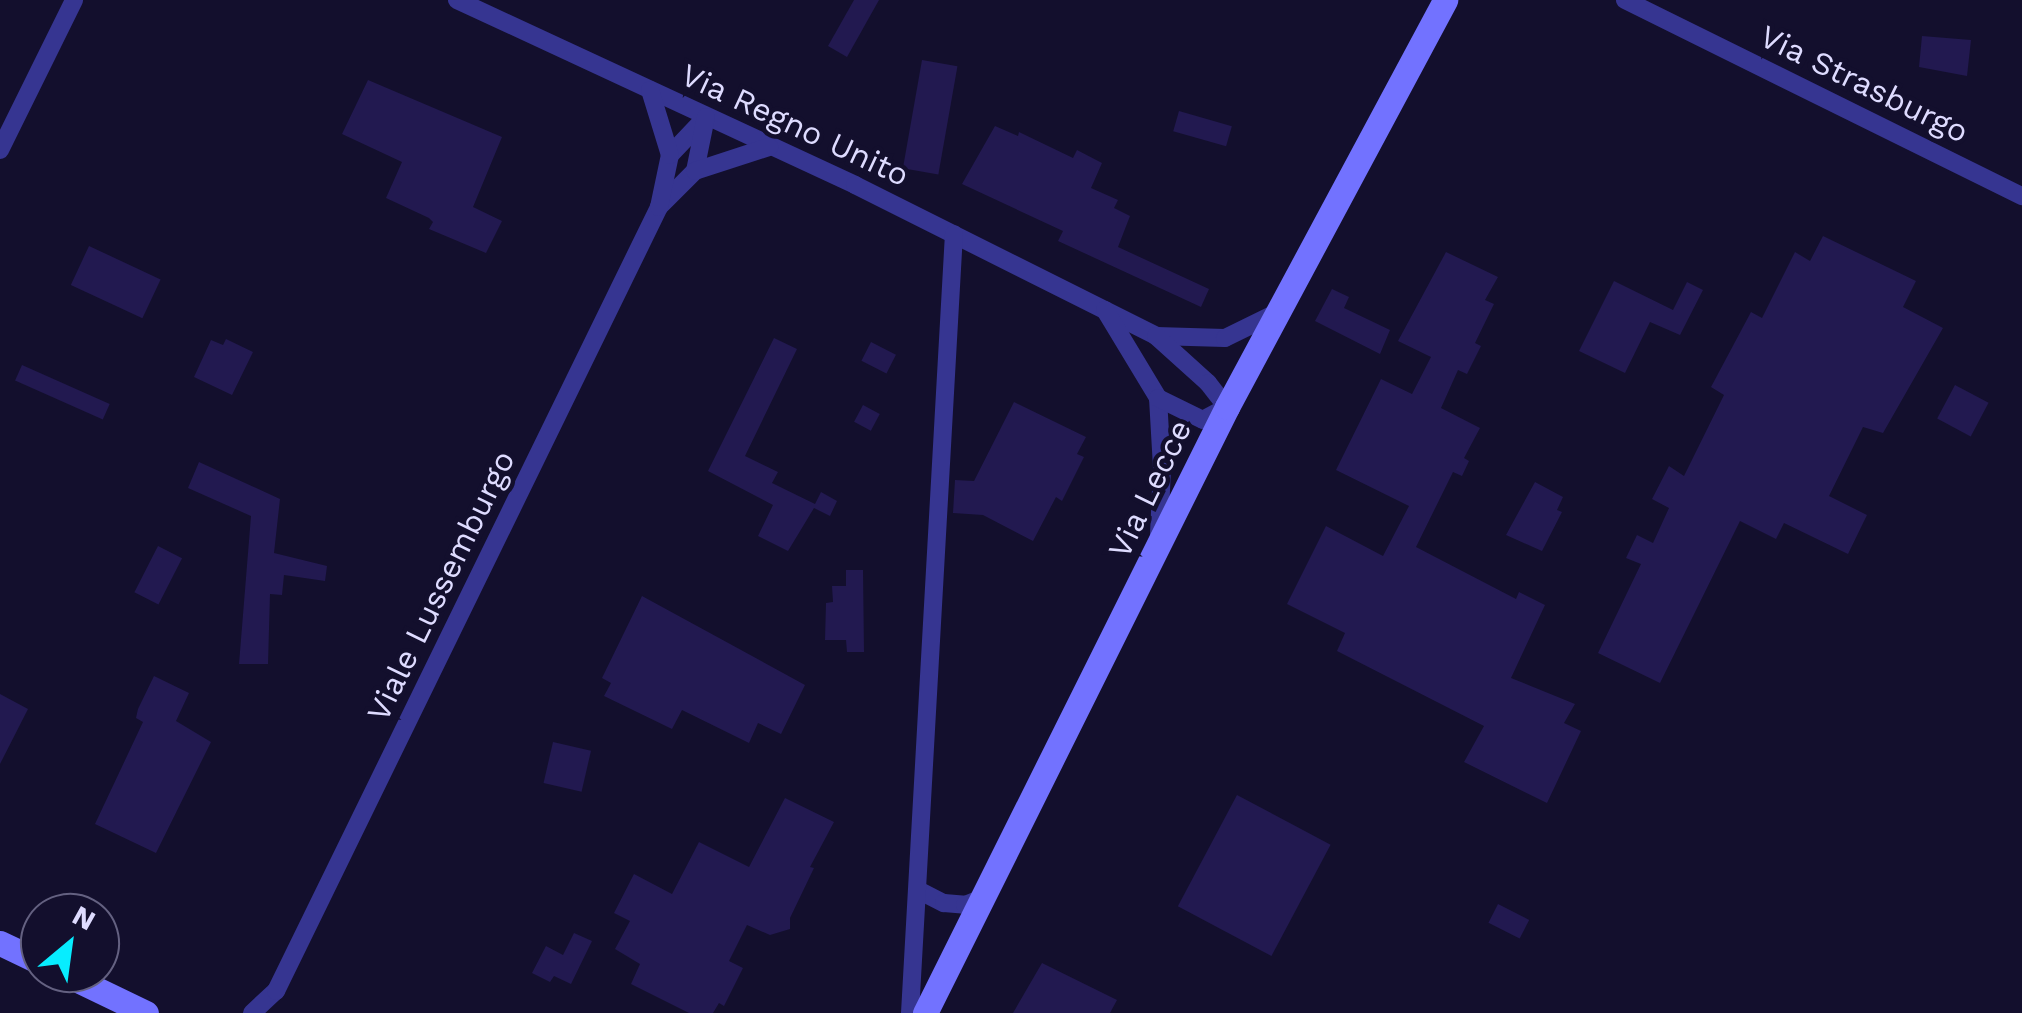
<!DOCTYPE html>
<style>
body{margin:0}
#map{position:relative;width:2022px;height:1013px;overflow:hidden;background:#130f2d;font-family:"Work Sans",sans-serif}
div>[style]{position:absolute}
.building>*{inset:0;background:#221950;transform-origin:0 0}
.street>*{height:18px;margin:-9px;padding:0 9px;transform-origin:9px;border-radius:9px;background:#363591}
.secondary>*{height:25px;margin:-12.5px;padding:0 12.5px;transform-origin:12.5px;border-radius:12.5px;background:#7272ff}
span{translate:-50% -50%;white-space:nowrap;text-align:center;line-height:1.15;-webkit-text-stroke:9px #130f2d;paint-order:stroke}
.street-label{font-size:32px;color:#dedbff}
.north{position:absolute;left:20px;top:893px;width:100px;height:100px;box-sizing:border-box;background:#130f2d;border:2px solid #646181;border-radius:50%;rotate:29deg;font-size:28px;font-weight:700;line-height:40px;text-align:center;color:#dedbff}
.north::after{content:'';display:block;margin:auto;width:35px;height:45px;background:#07edff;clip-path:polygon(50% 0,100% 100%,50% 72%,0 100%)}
</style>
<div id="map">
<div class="building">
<div style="clip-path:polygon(854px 0,879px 0,847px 57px,828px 46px)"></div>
<div style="clip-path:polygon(1922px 36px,1971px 40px,1967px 76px,1919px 67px)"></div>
<div style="left:922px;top:60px;width:36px;height:110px;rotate:10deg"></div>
<div style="clip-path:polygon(368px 80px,502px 137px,473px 207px,502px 221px,486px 253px,429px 229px,433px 222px,429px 218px,386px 198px,402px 162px,342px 134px)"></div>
<div style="left:1179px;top:111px;width:55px;height:21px;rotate:16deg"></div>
<div style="clip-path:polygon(995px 126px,1018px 136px,1019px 132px,1073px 158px,1077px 150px,1102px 163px,1091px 188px,1118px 200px,1114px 208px,1130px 216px,1118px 247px,1209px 289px,1201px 307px,1058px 241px,1063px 231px,962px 184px)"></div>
<div style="clip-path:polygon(1823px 236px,1916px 281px,1903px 307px,1943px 328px,1883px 433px,1863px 427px,1829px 496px,1867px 515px,1848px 554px,1784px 523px,1776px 539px,1740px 521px,1660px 683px,1598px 653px,1641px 564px,1626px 558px,1637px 535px,1653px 543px,1669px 508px,1652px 499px,1669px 466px,1684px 476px,1724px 395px,1711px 387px,1751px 312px,1762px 318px,1795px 252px,1810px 261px)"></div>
<div style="left:89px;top:246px;width:79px;height:43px;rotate:25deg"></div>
<div style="clip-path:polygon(1446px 252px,1498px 277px,1485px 300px,1494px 304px,1475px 343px,1481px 346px,1467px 374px,1458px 370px,1441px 408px,1480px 428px,1464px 458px,1469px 461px,1462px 476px,1453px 472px,1416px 547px,1516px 599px,1519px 592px,1545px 605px,1511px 678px,1575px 704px,1564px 723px,1581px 731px,1547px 803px,1464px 762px,1484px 726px,1337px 651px,1345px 633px,1287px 604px,1326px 526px,1383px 556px,1409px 506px,1336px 470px,1381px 379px,1412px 394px,1431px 357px,1398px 341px)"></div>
<div style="clip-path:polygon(1614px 281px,1673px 310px,1687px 282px,1703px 290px,1680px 335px,1650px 322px,1625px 373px,1579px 351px)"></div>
<div style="clip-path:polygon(1332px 289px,1349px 297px,1344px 308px,1390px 330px,1380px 354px,1315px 321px)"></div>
<div style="clip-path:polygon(774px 338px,797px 349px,745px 456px,778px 472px,772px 483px,815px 504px,821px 492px,837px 501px,830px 516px,814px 508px,788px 551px,758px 536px,773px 505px,708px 471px)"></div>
<div style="clip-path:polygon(226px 339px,253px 352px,232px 395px,194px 377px,211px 340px,223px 345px)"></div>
<div style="left:871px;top:342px;width:28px;height:21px;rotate:27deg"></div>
<div style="left:22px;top:365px;width:96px;height:17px;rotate:24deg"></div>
<div style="left:1955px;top:385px;width:38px;height:38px;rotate:28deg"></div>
<div style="clip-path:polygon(1014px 402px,1086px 437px,1077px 454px,1084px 457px,1062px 501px,1056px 497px,1033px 541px,983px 515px,953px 513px,955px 480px,974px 481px)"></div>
<div style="left:863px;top:405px;width:19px;height:19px;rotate:28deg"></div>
<div style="clip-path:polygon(199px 462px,280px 499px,274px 553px,327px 566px,325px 581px,284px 575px,282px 595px,270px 594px,268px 664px,239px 664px,251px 516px,188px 488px)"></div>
<div style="clip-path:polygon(1535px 482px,1563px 497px,1557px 510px,1562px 512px,1542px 551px,1506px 535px)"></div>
<div style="left:158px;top:546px;width:27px;height:52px;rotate:27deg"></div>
<div style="clip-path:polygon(846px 570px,863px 570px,864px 652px,847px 652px,846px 640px,825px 640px,826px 603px,833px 602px,832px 586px,846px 586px)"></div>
<div style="clip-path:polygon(642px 596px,805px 685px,781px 734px,758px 723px,749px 743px,682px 710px,672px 729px,604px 696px,611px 683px,602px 678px)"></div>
<div style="clip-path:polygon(154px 676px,189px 693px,176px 721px,211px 742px,156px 853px,95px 824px,143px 722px,136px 718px,138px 709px)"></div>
<div style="clip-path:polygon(0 694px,28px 709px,0 764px)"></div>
<div style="left:553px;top:742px;width:39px;height:42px;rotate:13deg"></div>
<div style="left:1237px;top:795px;width:106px;height:126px;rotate:28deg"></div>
<div style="clip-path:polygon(785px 798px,834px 822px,810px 867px,814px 868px,790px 918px,790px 929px,770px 935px,747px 925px,729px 961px,743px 968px,724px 1006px,719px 1003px,713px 1013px,689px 1013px,631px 984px,640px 964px,615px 949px,630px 921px,614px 913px,634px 874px,672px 894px,699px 842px,749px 867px)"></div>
<div style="left:1498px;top:904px;width:35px;height:21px;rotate:27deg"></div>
<div style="clip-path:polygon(574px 933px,592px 941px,571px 984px,554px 976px,550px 982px,532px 973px,546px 946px,563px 955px)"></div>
<div style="clip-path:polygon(1042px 963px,1117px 1000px,1110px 1013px,1013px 1013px)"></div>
</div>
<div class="street">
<div style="left:457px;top:0;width:439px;rotate:24.9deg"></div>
<div style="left:855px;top:185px;width:337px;rotate:26.6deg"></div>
<div style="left:1156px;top:336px;width:69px;rotate:1.7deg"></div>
<div style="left:1225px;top:338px;width:57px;rotate:-26.1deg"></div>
<div style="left:1625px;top:0;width:443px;rotate:26.3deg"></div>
<div style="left:0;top:150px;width:167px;rotate:-63.7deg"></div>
<div style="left:670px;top:155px;width:52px;rotate:-46.5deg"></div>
<div style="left:695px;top:171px;width:55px;rotate:-78.5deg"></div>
<div style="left:659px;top:207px;width:51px;rotate:-45deg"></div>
<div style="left:695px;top:171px;width:78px;rotate:-18deg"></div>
<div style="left:1105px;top:310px;width:103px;rotate:58.9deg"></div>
<div style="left:1158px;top:398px;width:70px;rotate:86.7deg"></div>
<div style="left:1162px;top:468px;width:66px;rotate:92.6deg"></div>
<div style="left:1156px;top:336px;width:70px;rotate:42.1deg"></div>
<div style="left:1208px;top:383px;width:31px;rotate:52deg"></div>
<div style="left:1227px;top:407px;width:27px;rotate:152deg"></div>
<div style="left:1203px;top:420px;width:50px;rotate:-153.9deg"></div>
<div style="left:918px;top:890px;width:29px;rotate:27deg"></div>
<div style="left:944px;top:903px;width:21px;rotate:5deg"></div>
<div style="left:965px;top:905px;width:18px;rotate:-22deg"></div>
<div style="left:252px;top:1013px;width:33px;rotate:-43deg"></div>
<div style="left:276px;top:991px;width:873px;rotate:-63.96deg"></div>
<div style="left:659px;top:207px;width:53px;rotate:-78.1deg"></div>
<div style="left:670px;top:155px;width:68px;rotate:-107.1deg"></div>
<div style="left:910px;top:1013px;width:780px;rotate:-86.77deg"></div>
</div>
<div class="secondary">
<div style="left:0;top:943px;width:44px;rotate:25.4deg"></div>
<div style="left:63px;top:973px;width:92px;rotate:25.7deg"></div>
<div style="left:925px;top:1013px;width:677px;rotate:-63.51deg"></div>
<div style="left:1227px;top:407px;width:462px;rotate:-61.8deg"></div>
</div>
<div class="street-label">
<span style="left:1864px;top:84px;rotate:26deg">Via Strasburgo</span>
<span style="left:795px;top:125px;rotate:25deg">Via Regno Unito</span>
<span style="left:1150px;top:489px;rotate:-64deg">Via Lecce</span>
<span style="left:441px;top:586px;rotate:-64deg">Viale Lussemburgo</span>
</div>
<div class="north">N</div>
</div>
